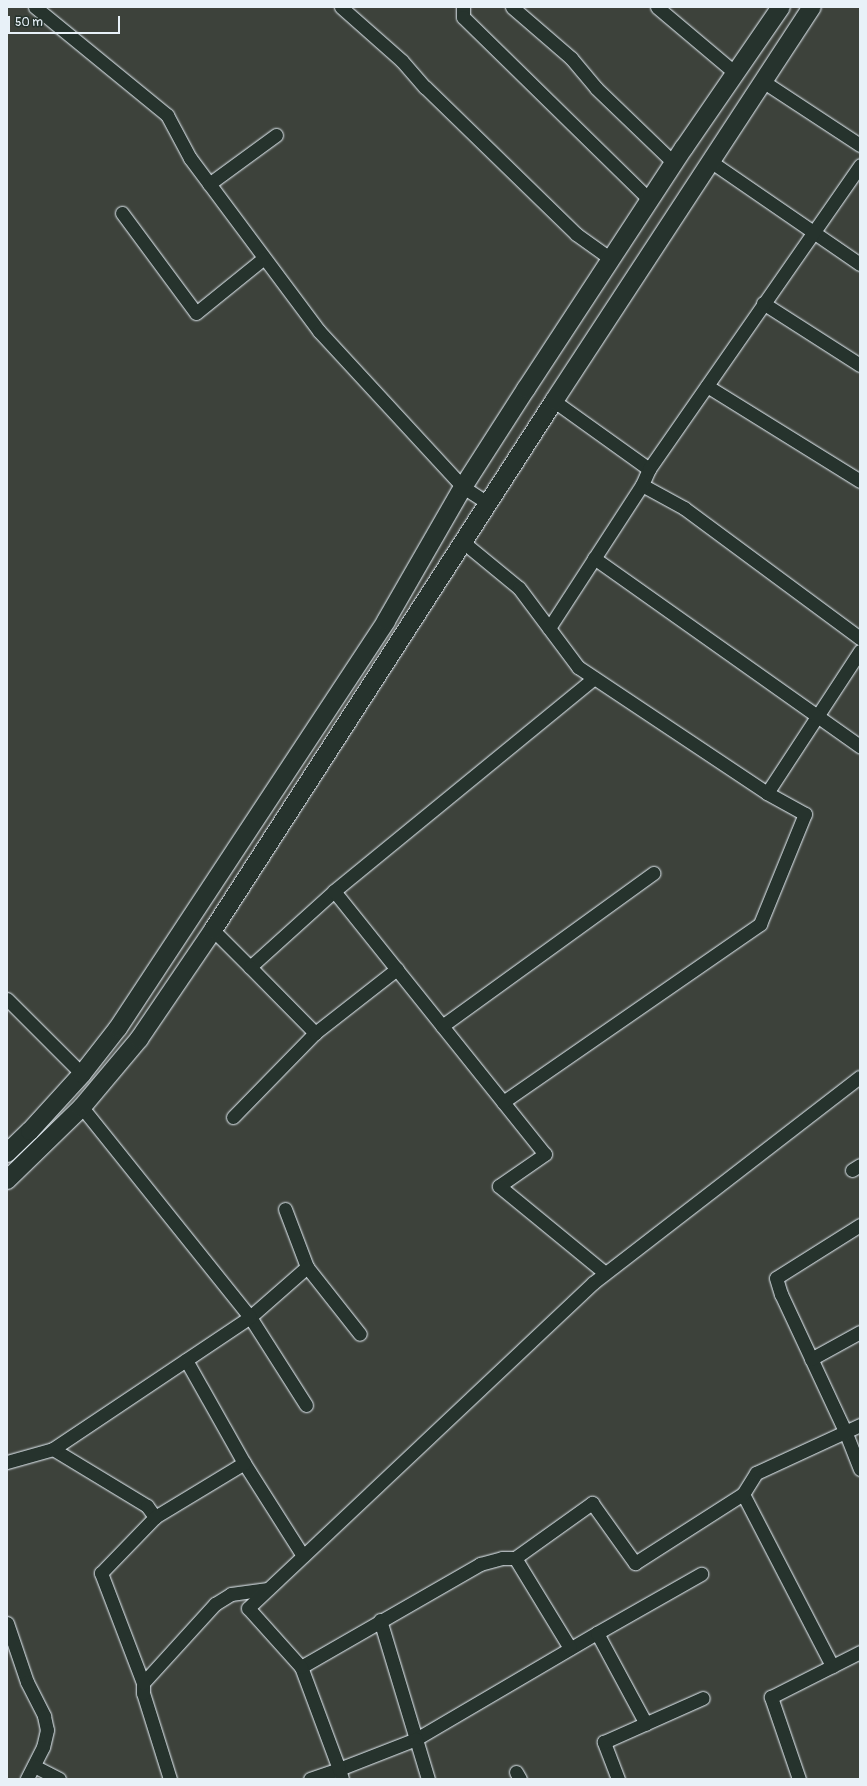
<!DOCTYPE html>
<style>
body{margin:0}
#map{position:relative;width:867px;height:1786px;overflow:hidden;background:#3d423b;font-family:Pangolin,sans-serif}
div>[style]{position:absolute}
.roads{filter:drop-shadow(0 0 1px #e8f1f8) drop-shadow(0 0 1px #e8f1f8)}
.street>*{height:13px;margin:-6.5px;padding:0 6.5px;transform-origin:6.5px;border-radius:6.5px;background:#26332d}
.secondary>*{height:18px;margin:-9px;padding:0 9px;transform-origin:9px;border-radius:9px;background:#26332d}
span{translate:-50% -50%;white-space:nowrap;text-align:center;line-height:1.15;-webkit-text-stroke:3px #26332d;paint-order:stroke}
.frame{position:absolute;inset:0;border:8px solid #e8f1f8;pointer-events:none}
.scale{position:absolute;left:8px;top:16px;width:112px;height:18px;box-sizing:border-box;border:2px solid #e8f1f8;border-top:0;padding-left:5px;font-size:12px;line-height:14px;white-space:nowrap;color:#e8f1f8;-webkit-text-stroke:3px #26332d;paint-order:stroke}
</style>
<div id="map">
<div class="roads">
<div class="street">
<div style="left:35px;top:7px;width:171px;rotate:39.3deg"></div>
<div style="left:167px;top:115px;width:49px;rotate:61.9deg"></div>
<div style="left:190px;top:158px;width:216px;rotate:53.3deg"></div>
<div style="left:319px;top:331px;width:212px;rotate:47.3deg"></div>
<div style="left:463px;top:487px;width:30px;rotate:33deg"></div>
<div style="left:341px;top:7px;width:81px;rotate:41.5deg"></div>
<div style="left:402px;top:61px;width:35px;rotate:49deg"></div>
<div style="left:425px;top:87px;width:211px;rotate:44.2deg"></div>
<div style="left:576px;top:234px;width:43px;rotate:35.5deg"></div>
<div style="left:463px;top:7px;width:10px;rotate:90deg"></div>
<div style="left:463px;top:17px;width:262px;rotate:44.4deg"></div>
<div style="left:512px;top:7px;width:78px;rotate:40.8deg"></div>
<div style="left:571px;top:58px;width:39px;rotate:50deg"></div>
<div style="left:596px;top:88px;width:108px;rotate:43.9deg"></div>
<div style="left:657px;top:7px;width:102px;rotate:40.2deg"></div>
<div style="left:764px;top:82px;width:115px;rotate:33.3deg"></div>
<div style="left:710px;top:161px;width:182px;rotate:34.5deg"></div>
<div style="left:209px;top:184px;width:83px;rotate:-36.2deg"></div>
<div style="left:122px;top:213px;width:124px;rotate:53.5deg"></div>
<div style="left:196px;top:313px;width:87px;rotate:-39deg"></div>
<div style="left:763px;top:303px;width:115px;rotate:32.6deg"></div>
<div style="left:707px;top:386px;width:180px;rotate:31.8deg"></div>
<div style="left:554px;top:401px;width:117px;rotate:35.6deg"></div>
<div style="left:649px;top:469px;width:17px;rotate:114deg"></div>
<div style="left:642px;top:485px;width:48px;rotate:28.7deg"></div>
<div style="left:684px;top:508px;width:219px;rotate:36.5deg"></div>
<div style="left:649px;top:469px;width:370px;rotate:-55.2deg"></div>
<div style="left:463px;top:542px;width:72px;rotate:39.4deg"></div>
<div style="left:519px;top:588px;width:99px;rotate:53.2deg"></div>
<div style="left:578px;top:667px;width:227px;rotate:33.7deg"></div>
<div style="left:767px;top:793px;width:170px;rotate:-56.8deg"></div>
<div style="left:594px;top:558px;width:326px;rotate:35.3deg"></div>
<div style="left:549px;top:628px;width:171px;rotate:-57deg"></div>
<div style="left:334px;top:891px;width:336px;rotate:-39.3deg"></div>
<div style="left:213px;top:930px;width:52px;rotate:45deg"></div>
<div style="left:250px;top:967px;width:113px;rotate:-42.1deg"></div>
<div style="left:334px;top:891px;width:337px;rotate:51.3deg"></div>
<div style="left:545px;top:1154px;width:56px;rotate:145.2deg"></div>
<div style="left:499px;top:1186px;width:137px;rotate:39.4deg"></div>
<div style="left:250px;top:967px;width:93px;rotate:45.4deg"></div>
<div style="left:7px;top:999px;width:106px;rotate:45deg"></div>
<div style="left:442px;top:1026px;width:261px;rotate:-35.9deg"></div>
<div style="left:503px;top:1102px;width:313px;rotate:-34.7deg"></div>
<div style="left:760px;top:924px;width:119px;rotate:-67.8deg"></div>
<div style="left:805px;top:814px;width:43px;rotate:-151.1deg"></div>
<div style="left:233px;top:1117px;width:117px;rotate:-45.7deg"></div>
<div style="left:315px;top:1033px;width:104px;rotate:-38deg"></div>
<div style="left:852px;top:1170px;width:9px;rotate:-32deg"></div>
<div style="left:285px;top:1209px;width:62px;rotate:69.2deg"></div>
<div style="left:307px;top:1267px;width:85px;rotate:51.7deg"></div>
<div style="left:860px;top:1225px;width:99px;rotate:147.8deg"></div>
<div style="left:776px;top:1278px;width:17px;rotate:73deg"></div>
<div style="left:781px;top:1294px;width:151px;rotate:65deg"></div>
<div style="left:845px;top:1431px;width:41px;rotate:68.5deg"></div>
<div style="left:811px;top:1359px;width:56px;rotate:-28.9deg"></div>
<div style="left:186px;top:1360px;width:118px;rotate:60.6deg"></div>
<div style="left:244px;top:1463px;width:110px;rotate:57.6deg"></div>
<div style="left:306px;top:1405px;width:104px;rotate:-122.5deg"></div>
<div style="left:250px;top:1317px;width:76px;rotate:-41.3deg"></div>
<div style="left:53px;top:1449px;width:110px;rotate:31.2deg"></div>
<div style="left:147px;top:1506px;width:14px;rotate:54deg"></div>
<div style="left:7px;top:1462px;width:48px;rotate:-15.8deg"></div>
<div style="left:53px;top:1449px;width:237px;rotate:-33.8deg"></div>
<div style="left:250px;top:1317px;width:269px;rotate:-128.7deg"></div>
<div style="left:743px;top:1494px;width:194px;rotate:62.6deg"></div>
<div style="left:380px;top:1620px;width:124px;rotate:73.2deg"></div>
<div style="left:416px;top:1739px;width:210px;rotate:-30.4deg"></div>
<div style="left:597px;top:1633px;width:120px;rotate:-29.6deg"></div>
<div style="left:7px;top:1623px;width:62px;rotate:71.3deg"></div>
<div style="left:27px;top:1682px;width:38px;rotate:63deg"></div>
<div style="left:44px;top:1716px;width:14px;rotate:78deg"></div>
<div style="left:47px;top:1730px;width:17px;rotate:103deg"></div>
<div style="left:43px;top:1747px;width:36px;rotate:117deg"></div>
<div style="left:597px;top:1633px;width:103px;rotate:61.7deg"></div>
<div style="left:570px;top:1648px;width:105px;rotate:-121.4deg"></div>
<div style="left:515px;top:1558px;width:95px;rotate:-35.5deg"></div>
<div style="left:592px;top:1503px;width:74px;rotate:54.4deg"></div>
<div style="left:635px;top:1563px;width:128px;rotate:-32.6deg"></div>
<div style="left:743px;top:1494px;width:25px;rotate:-58deg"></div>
<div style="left:756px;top:1473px;width:115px;rotate:-24.8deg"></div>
<div style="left:301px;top:1667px;width:207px;rotate:-29.9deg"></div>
<div style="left:480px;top:1564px;width:23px;rotate:-15deg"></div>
<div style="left:502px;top:1558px;width:13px"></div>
<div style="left:143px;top:1683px;width:107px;rotate:-47.7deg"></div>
<div style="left:215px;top:1604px;width:19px;rotate:-32deg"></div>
<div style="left:231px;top:1594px;width:37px;rotate:-8deg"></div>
<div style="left:34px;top:1766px;width:28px;rotate:27deg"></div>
<div style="left:516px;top:1772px;width:8px;rotate:60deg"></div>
<div style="left:170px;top:1779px;width:90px;rotate:-107.4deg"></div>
<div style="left:143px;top:1693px;width:10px;rotate:-90deg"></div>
<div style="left:143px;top:1683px;width:118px;rotate:-110.9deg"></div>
<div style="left:101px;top:1573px;width:78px;rotate:-46deg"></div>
<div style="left:155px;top:1517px;width:104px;rotate:-31.2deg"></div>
<div style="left:310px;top:1779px;width:31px;rotate:-19deg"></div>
<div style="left:339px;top:1769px;width:10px;rotate:73deg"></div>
<div style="left:428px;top:1779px;width:42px;rotate:-106.7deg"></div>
<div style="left:416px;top:1739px;width:83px;rotate:158.7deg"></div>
<div style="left:339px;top:1769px;width:109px;rotate:-110.4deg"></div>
<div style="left:301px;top:1667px;width:79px;rotate:-131.9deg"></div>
<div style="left:248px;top:1608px;width:474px;rotate:-43.3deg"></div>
<div style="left:593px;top:1283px;width:337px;rotate:-37.7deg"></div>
<div style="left:618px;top:1779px;width:40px;rotate:-111deg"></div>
<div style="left:604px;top:1742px;width:108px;rotate:-24deg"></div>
<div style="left:799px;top:1779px;width:87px;rotate:-108.9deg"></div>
<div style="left:771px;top:1697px;width:100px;rotate:-26.8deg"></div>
</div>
<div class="secondary">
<div style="left:7px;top:1153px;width:32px;rotate:-44deg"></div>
<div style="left:30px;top:1131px;width:77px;rotate:-47.6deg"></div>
<div style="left:82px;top:1074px;width:58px;rotate:-52deg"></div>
<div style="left:118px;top:1028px;width:487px;rotate:-56.6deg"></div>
<div style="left:386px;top:621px;width:155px;rotate:-60.1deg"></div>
<div style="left:463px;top:487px;width:117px;rotate:-57.3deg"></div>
<div style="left:526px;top:389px;width:288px;rotate:-56.8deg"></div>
<div style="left:684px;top:148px;width:171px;rotate:-55.5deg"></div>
<div style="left:7px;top:1180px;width:105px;rotate:-44.2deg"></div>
<div style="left:82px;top:1107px;width:89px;rotate:-50deg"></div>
<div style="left:139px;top:1039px;width:132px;rotate:-55.8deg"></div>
<div style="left:213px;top:930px;width:629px;rotate:-57.19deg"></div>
<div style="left:554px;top:401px;width:471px;rotate:-56.8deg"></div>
</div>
</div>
<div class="frame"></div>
<div class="scale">50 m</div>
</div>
